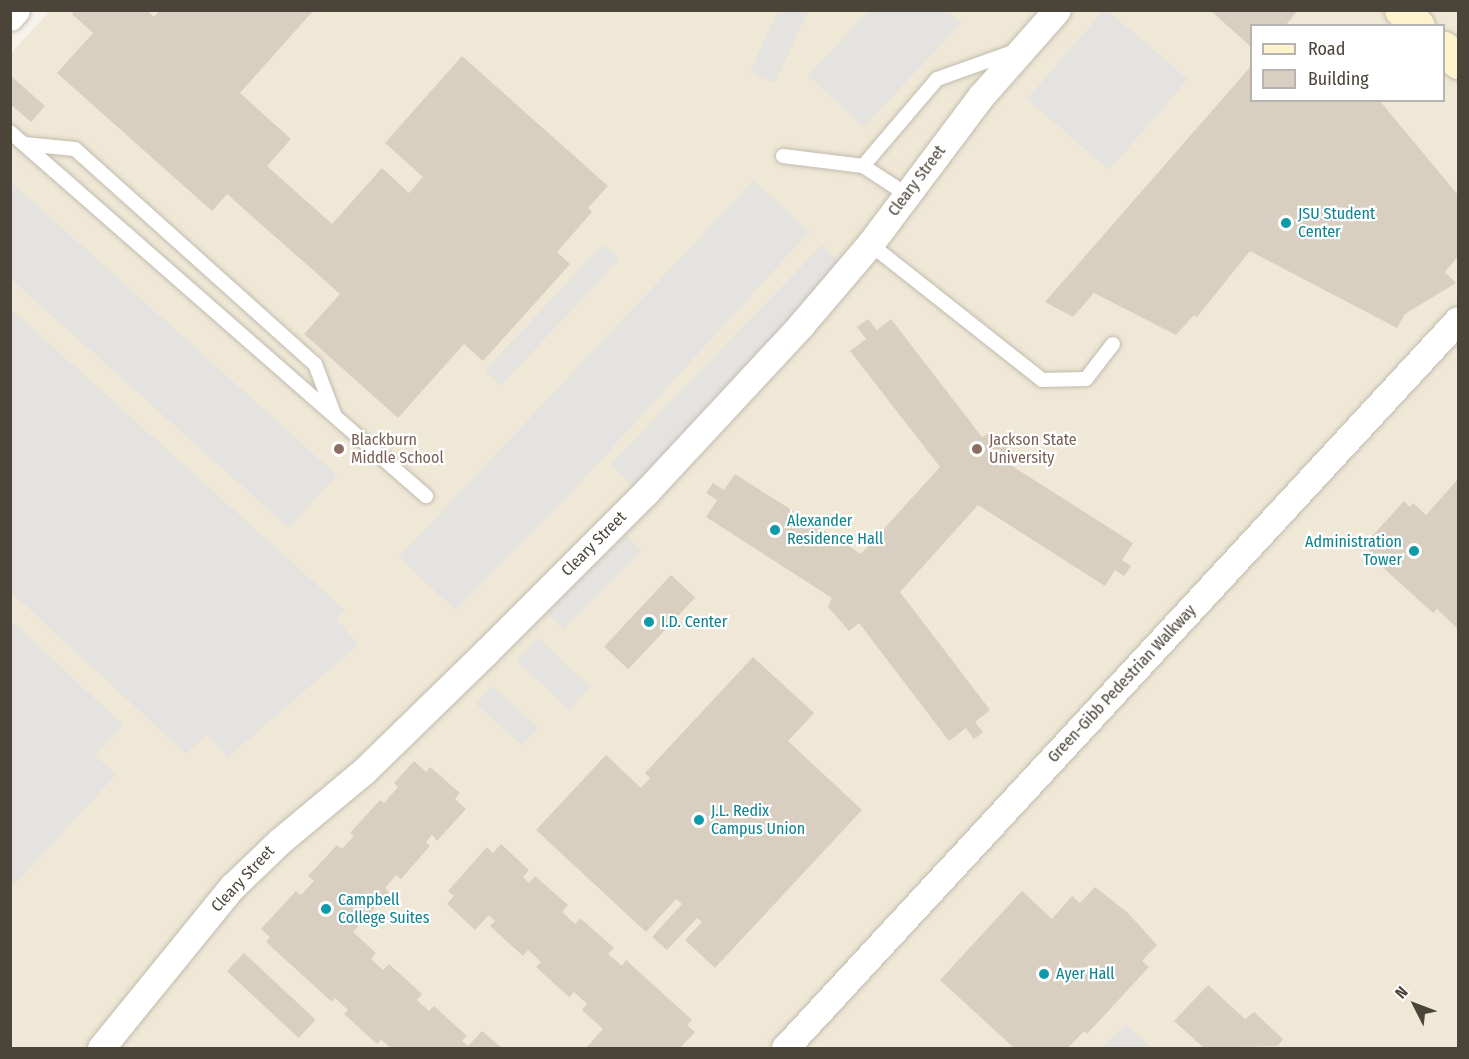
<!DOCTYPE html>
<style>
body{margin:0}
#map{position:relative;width:1469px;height:1059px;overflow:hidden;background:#f6f3ec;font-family:"Fira Sans Condensed",sans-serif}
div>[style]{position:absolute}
.education>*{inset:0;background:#efe8d6}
.parking>*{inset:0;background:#e5e3e0;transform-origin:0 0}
.building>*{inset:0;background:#d8cfc1;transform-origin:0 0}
.roads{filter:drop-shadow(0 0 2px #c2bbae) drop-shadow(0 0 2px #c2bbae)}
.lane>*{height:14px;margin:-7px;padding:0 7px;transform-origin:7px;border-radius:7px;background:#fff}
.street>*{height:27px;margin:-13.5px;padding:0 13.5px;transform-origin:13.5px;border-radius:13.5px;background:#fff}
.secondary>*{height:33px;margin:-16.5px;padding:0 16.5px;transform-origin:16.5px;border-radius:16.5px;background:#fff3cd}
.dots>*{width:16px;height:16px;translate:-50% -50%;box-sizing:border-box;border:3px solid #fff;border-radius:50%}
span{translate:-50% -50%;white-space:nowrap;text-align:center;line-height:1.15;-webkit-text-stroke:4.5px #fff;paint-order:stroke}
.street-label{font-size:16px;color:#4b4439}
.culture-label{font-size:16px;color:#0d838f}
.left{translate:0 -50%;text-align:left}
.right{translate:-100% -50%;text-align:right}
.education-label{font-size:16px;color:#785e54}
.frame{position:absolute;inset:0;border:12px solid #4b4439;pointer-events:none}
.legend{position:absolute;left:1250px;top:24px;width:195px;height:78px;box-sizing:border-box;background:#fff;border:2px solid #b7b4b0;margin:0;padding:8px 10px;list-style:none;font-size:18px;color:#4b4439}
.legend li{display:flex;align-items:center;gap:12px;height:30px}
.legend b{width:30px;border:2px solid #b7b4b0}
.north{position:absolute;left:1385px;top:975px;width:60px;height:60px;-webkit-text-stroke:4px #fff;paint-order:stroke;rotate:312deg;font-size:16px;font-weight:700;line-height:24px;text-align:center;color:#4b4439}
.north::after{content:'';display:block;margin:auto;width:21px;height:27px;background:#4b4439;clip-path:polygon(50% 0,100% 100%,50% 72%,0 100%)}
</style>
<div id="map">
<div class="education">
<div style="clip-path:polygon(evenodd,51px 10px,1458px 11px,1458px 1048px,11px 1048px,10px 54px,51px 10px,1252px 26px,1444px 26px,1444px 100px,1252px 100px,1252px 26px)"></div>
</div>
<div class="parking">
<div style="clip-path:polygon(778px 10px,808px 11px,775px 83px,750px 72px)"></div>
<div style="clip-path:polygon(1104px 10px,1108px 11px,1188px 79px,1109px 170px,1027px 99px)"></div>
<div style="clip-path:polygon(869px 11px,948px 11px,961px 23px,864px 127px,808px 75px)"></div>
<div style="clip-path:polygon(754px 180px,809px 232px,570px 494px,455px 610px,399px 557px)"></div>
<div style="clip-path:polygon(11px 182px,337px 475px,289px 528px,11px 279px)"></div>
<div style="left:603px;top:244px;width:22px;height:173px;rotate:43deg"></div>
<div style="left:822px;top:245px;width:36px;height:305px;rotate:44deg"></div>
<div style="clip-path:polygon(11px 309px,345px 610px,337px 619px,358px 645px,228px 757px,207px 734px,186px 754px,11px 592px)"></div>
<div style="left:625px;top:535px;width:23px;height:110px;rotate:45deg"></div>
<div style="clip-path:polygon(11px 620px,123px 725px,95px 755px,116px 775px,11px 888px)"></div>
<div style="left:538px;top:638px;width:72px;height:31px;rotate:43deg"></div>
<div style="left:492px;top:686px;width:62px;height:24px;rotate:42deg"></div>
<div style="clip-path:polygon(1126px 1024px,1152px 1048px,1102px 1048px)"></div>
</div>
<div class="building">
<div style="clip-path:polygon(75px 10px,147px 10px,154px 17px,160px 10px,314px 10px,240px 93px,291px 139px,267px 166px,332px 224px,382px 168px,409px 193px,423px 177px,385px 143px,462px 56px,608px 186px,588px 208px,592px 212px,557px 252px,570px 264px,483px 361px,464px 344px,398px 418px,304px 334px,340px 294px,227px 194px,212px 211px,57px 73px,93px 33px,72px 14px)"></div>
<div style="clip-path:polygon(1210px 10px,1298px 10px,1285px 26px,1252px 26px,1250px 46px)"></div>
<div style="clip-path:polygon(1252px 65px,1252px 100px,1379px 100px,1458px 195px,1458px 256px,1445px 272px,1456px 283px,1405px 314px,1397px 328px,1250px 251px,1197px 317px,1194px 315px,1176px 335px,1094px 293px,1073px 317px,1045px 302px)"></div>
<div style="clip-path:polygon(10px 75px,45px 106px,31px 122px,10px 104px)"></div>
<div style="clip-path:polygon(868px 319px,877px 330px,891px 319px,982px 437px,992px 431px,1013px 451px,1006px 462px,1133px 543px,1122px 560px,1131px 566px,1124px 576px,1115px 570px,1105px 586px,978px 505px,900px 592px,990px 710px,975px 722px,983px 732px,974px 739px,966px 728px,949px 741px,859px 623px,849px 631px,828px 607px,832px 598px,706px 517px,717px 500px,706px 493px,713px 483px,724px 490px,735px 474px,861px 554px,940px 467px,850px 351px,866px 339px,857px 327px)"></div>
<div style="clip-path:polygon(1458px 479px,1458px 626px,1457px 628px,1437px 609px,1433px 613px,1367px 553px,1371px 549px,1365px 544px,1404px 501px,1410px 507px,1413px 503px,1426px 515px)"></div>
<div style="left:671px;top:575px;width:33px;height:98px;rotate:43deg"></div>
<div style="clip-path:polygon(753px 657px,814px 713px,788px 741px,862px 810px,715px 968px,685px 940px,702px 922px,697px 918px,667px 950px,652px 937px,682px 904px,676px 899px,646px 932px,536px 830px,606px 755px,641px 788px,650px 778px,645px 773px)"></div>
<div style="clip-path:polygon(414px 761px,426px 772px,430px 767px,460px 793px,455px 799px,466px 809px,437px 841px,432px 835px,426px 842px,430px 846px,401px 879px,396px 875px,385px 888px,389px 892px,353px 932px,376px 953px,371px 959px,383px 970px,389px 964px,422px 994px,417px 1000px,429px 1011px,434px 1006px,467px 1036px,462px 1041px,468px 1046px,482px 1031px,502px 1048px,391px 1048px,381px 1040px,377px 1044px,344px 1014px,348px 1010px,335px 998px,332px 1002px,266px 942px,270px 937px,261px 929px,296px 891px,301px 895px,314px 881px,308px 876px,337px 845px,342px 849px,354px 836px,350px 833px,380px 800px,384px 803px,398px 787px,394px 783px)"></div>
<div style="clip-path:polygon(501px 844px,529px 870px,523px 877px,529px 883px,535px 876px,568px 905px,562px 912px,575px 924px,580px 918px,614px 948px,608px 954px,622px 966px,626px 960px,692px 1020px,687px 1025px,695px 1032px,680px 1048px,586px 1048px,603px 1029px,582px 1010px,587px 1004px,574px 992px,569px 997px,536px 967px,541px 962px,528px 950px,523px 956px,490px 926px,495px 921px,489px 915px,475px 930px,447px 904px,454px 896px,448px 891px,487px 847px,493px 853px)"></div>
<div style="clip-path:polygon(1095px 887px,1128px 913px,1157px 945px,1142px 961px,1149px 967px,1087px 1034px,1084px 1031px,1068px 1048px,1014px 1048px,940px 980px,1022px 891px,1052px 919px,1072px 896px,1080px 903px)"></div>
<div style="left:244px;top:953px;width:98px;height:25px;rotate:43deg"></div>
<div style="clip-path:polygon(1208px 985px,1245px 1019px,1254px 1012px,1283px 1039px,1278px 1046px,1204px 1048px,1174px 1021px)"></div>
</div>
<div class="roads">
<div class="lane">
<div style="left:10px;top:132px;width:553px;rotate:41.19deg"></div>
<div style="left:24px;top:144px;width:51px;rotate:5.6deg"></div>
<div style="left:75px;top:149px;width:322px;rotate:41.9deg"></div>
<div style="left:315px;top:364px;width:53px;rotate:69.2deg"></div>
<div style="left:783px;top:156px;width:81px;rotate:7.1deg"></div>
<div style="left:863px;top:166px;width:51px;rotate:33.1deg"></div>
<div style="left:863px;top:166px;width:114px;rotate:-49.6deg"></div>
<div style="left:937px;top:79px;width:81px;rotate:-19.6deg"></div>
<div style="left:870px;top:244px;width:219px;rotate:38.3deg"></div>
<div style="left:1042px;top:380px;width:44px;rotate:-1.3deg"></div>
<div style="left:1086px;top:379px;width:44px;rotate:-52.4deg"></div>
</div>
<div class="street">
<div style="left:10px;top:17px;width:9px;rotate:-49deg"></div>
<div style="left:101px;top:1048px;width:208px;rotate:-50.9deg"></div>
<div style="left:232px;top:887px;width:66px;rotate:-43.8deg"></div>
<div style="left:280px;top:841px;width:109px;rotate:-39.8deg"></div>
<div style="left:364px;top:771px;width:169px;rotate:-44.3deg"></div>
<div style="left:485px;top:653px;width:228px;rotate:-45deg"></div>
<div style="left:646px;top:492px;width:228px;rotate:-47.1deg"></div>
<div style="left:801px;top:325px;width:106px;rotate:-49.6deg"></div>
<div style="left:870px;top:244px;width:186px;rotate:-53.1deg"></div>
<div style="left:982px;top:95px;width:113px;rotate:-48.6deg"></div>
<div style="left:785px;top:1048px;width:991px;rotate:-47.25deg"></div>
</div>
<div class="secondary">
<div style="left:1401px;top:10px;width:23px;rotate:43deg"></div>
<div style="left:1444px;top:48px;width:20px;rotate:45deg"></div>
</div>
</div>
<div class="dots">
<div style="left:1286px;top:223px;background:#0f9aa8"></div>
<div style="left:339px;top:449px;background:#8d6e63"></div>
<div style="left:977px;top:449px;background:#8d6e63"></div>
<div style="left:775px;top:530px;background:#0f9aa8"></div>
<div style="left:1414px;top:551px;background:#0f9aa8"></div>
<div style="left:649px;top:622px;background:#0f9aa8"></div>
<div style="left:699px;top:820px;background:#0f9aa8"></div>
<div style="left:326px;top:909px;background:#0f9aa8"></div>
<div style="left:1044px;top:974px;background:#0f9aa8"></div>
</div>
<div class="street-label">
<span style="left:917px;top:181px;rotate:-53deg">Cleary Street</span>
<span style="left:594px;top:544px;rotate:-45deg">Cleary Street</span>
<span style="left:1122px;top:684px;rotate:-47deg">Green-Gibb Pedestrian Walkway</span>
<span style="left:243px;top:879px;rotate:-47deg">Cleary Street</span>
</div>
<div class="culture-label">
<span class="left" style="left:1298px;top:223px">JSU Student<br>Center</span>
<span class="left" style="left:787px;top:530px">Alexander<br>Residence Hall</span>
<span class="right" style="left:1402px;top:551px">Administration<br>Tower</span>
<span class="left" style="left:661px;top:622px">I.D. Center</span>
<span class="left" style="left:711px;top:820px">J.L. Redix<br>Campus Union</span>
<span class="left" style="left:338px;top:909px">Campbell<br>College Suites</span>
<span class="left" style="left:1056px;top:974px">Ayer Hall</span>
</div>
<div class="education-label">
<span class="left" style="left:351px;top:449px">Blackburn<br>Middle School</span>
<span class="left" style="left:989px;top:449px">Jackson State<br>University</span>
</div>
<div class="frame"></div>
<ul class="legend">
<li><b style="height:8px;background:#fff3cd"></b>Road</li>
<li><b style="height:16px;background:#d8cfc1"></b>Building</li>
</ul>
<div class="north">N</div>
</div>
